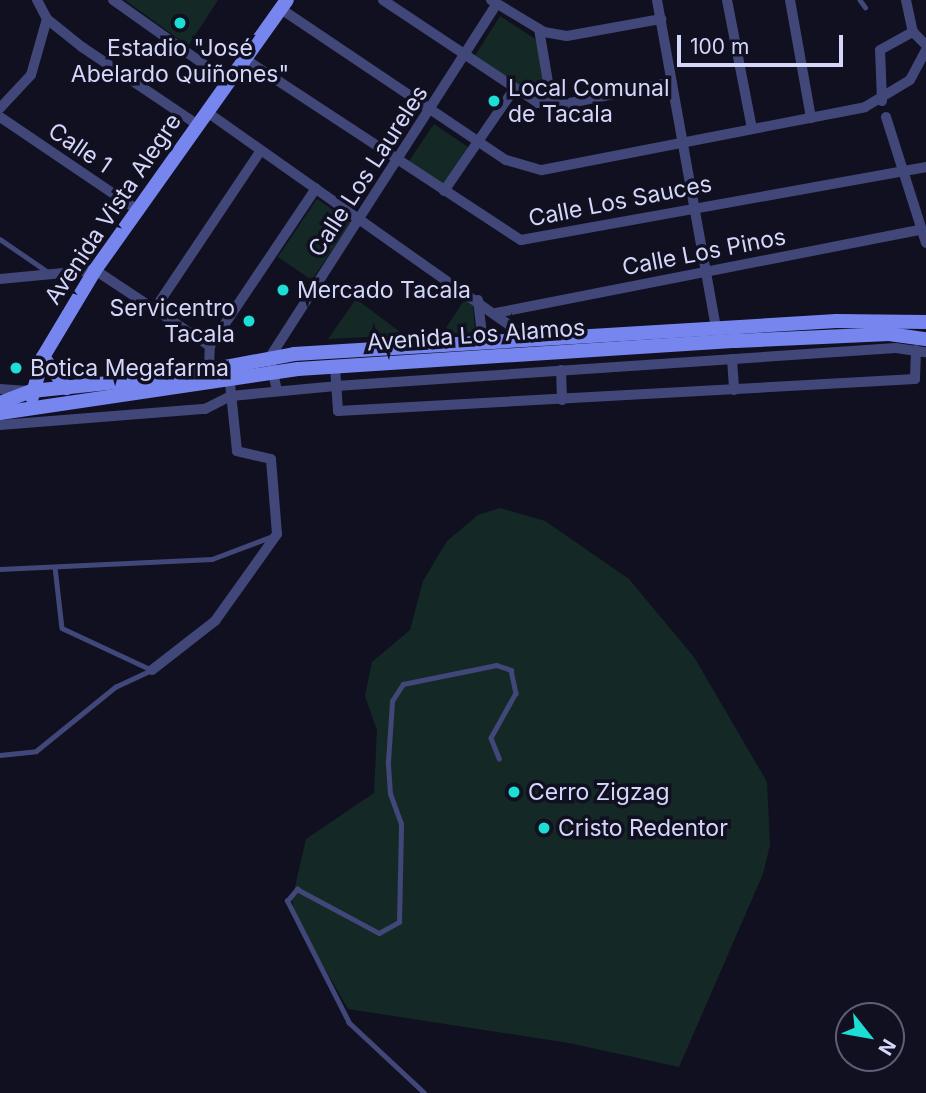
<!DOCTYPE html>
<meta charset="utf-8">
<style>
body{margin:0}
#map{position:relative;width:926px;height:1093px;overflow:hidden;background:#101020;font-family:Inter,sans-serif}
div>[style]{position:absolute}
.green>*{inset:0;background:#142925;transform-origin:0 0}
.lane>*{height:4.5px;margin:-2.25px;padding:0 2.25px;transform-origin:2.25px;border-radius:2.25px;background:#414779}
.street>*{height:10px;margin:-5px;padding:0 5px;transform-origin:5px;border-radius:5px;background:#414779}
.secondary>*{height:14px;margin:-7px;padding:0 7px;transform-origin:7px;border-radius:7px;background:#7786ee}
.dots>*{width:19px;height:19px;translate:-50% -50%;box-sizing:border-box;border:4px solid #101020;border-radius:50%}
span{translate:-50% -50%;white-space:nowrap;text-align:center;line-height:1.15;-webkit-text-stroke:7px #101020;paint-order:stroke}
.poi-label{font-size:23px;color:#d4d6fa}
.left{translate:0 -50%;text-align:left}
.right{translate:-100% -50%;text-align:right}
.street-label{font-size:23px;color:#d4d6fa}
.north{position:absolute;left:835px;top:1002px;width:70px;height:70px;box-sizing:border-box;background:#101020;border:2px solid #5e5f77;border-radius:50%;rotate:121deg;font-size:19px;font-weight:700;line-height:28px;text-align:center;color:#d4d6fa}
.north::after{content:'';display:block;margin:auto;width:24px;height:32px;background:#1cded4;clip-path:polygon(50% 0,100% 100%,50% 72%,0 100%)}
.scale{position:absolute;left:677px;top:35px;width:166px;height:32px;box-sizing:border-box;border:4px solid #d4d6fa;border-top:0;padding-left:9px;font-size:21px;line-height:24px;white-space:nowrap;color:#d4d6fa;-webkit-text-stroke:5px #101020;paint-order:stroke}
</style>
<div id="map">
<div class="green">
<div style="clip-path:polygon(125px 0,218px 0,188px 46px)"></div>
<div style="clip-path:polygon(500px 16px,537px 40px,547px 99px,473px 59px)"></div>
<div style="left:434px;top:124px;width:42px;height:48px;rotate:34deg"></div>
<div style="left:317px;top:199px;width:41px;height:70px;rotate:34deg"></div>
<div style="clip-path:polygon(356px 299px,404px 335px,328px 339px)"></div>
<div style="clip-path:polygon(465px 299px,473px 306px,475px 332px,442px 334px)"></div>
<div style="clip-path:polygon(500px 508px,545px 521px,629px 579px,694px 657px,767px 782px,770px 845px,763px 874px,679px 1067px,569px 1043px,348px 1009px,296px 918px,292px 900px,306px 839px,374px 793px,377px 730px,365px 696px,372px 662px,410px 630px,423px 581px,447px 541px,478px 515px)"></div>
</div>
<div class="lane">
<div style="left:860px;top:0;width:9px;rotate:54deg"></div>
<div style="left:0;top:239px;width:58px;rotate:34.5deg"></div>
<div style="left:55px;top:567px;width:61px;rotate:83.5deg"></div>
<div style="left:62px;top:628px;width:97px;rotate:25deg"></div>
<div style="left:0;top:569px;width:212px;rotate:-2.7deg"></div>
<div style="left:212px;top:559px;width:65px;rotate:-20.7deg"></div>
<div style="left:0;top:755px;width:36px;rotate:-6deg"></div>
<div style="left:36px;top:751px;width:102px;rotate:-39deg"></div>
<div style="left:115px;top:687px;width:40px;rotate:-25deg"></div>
<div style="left:424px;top:1093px;width:103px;rotate:-137deg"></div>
<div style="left:349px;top:1023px;width:137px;rotate:-116.9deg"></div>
<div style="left:287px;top:901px;width:16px;rotate:-50deg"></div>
<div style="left:297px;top:889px;width:93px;rotate:28.2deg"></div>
<div style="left:379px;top:933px;width:23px;rotate:-29deg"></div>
<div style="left:399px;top:922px;width:98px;rotate:-88.8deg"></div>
<div style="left:401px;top:824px;width:32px;rotate:-110deg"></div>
<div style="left:390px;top:794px;width:32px;rotate:-94deg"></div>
<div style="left:388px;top:762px;width:61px;rotate:-86.2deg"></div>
<div style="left:392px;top:701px;width:20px;rotate:-57deg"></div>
<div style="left:403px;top:684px;width:95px;rotate:-11.5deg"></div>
<div style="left:496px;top:665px;width:16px;rotate:18deg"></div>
<div style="left:511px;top:670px;width:24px;rotate:78deg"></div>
<div style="left:516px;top:693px;width:51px;rotate:119.1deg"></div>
<div style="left:491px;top:738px;width:22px;rotate:68deg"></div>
</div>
<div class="street">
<div style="left:37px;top:0;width:21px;rotate:62deg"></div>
<div style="left:47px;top:19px;width:45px;rotate:38.7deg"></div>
<div style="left:82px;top:47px;width:140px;rotate:33.9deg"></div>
<div style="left:113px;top:0;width:142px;rotate:35.3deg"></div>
<div style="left:383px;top:0;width:186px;rotate:33.6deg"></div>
<div style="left:538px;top:103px;width:27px;rotate:2deg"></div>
<div style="left:565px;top:104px;width:109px;rotate:-11.6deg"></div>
<div style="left:491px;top:0;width:62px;rotate:31.1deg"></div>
<div style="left:544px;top:32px;width:23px;rotate:10deg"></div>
<div style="left:567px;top:36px;width:96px;rotate:-10.3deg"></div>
<div style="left:657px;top:0;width:339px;rotate:79.8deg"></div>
<div style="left:727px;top:0;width:131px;rotate:79deg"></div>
<div style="left:790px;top:0;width:120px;rotate:79.9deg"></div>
<div style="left:906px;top:0;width:33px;rotate:78deg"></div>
<div style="left:913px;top:32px;width:18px;rotate:45deg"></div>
<div style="left:281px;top:9px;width:271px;rotate:33.9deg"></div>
<div style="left:506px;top:160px;width:37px;rotate:16deg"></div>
<div style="left:542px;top:170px;width:329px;rotate:-11deg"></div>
<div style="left:865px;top:107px;width:52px;rotate:-31deg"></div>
<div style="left:910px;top:80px;width:34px;rotate:-62deg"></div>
<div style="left:539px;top:29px;width:78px;rotate:80.4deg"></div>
<div style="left:245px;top:59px;width:330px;rotate:33.3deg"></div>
<div style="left:521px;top:240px;width:412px;rotate:-10.2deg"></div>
<div style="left:882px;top:101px;width:51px;rotate:-92.2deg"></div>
<div style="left:880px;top:50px;width:38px;rotate:-29deg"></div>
<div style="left:0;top:108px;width:45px;rotate:-46.8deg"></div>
<div style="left:31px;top:75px;width:58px;rotate:-74.1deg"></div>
<div style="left:207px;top:112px;width:395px;rotate:35.2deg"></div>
<div style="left:0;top:117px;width:168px;rotate:34.1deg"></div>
<div style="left:886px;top:117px;width:132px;rotate:72.4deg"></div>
<div style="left:444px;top:191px;width:124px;rotate:-55.5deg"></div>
<div style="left:0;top:279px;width:95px;rotate:-5.4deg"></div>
<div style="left:95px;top:270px;width:138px;rotate:33.5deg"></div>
<div style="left:478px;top:300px;width:43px;rotate:83.4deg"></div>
<div style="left:154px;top:310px;width:192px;rotate:-56.2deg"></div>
<div style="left:496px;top:313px;width:431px;rotate:-11.1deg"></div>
<div style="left:732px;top:359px;width:31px;rotate:86deg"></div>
<div style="left:335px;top:367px;width:44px;rotate:86.1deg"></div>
<div style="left:338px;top:411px;width:578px;rotate:-3.17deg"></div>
<div style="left:915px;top:379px;width:29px;rotate:-88deg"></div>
<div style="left:209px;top:369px;width:23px;rotate:-88deg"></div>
<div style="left:210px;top:346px;width:190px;rotate:-56.1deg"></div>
<div style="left:561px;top:370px;width:30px;rotate:88deg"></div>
<div style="left:0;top:389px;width:28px;rotate:4deg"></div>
<div style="left:277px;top:391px;width:35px;rotate:-102deg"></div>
<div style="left:270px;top:357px;width:420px;rotate:-57.3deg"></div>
<div style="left:0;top:425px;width:206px;rotate:-4.5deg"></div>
<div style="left:205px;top:409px;width:29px;rotate:-27deg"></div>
<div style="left:231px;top:396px;width:105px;rotate:-5.4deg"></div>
<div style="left:336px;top:386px;width:561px;rotate:-3.88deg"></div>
<div style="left:896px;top:348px;width:30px;rotate:8deg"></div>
<div style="left:152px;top:670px;width:80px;rotate:-37.9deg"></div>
<div style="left:215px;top:621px;width:107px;rotate:-54.5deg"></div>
<div style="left:277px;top:534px;width:75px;rotate:-94.6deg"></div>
<div style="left:271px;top:459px;width:35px;rotate:-167deg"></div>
<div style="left:237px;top:451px;width:78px;rotate:-95.9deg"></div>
</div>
<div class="secondary">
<div style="left:43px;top:357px;width:39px;rotate:53deg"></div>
<div style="left:32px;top:397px;width:41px;rotate:-74.6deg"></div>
<div style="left:43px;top:357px;width:101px;rotate:-59.1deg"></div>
<div style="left:95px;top:270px;width:331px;rotate:-54.6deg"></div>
<div style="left:0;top:403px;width:34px;rotate:-21deg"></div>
<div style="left:32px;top:391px;width:152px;rotate:-6deg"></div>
<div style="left:183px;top:375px;width:113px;rotate:-10.7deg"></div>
<div style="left:294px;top:354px;width:543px;rotate:-3.48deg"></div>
<div style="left:836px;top:321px;width:90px;rotate:0.6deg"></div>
<div style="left:0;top:413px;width:301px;rotate:-8.4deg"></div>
<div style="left:298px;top:369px;width:439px;rotate:-3.7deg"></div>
<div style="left:736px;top:341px;width:153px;rotate:-2.6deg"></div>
<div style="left:889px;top:334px;width:37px;rotate:8deg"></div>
</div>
<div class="dots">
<div style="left:180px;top:23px;background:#1cded4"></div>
<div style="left:494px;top:101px;background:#1cded4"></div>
<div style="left:283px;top:290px;background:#1cded4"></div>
<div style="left:249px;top:321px;background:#1cded4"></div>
<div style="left:16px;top:368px;background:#1cded4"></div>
<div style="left:514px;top:792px;background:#1cded4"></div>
<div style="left:544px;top:828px;background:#1cded4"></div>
</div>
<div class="poi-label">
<span style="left:180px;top:61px">Estadio "José<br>Abelardo Quiñones"</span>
<span class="left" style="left:508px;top:101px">Local Comunal<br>de Tacala</span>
<span class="left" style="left:297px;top:290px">Mercado Tacala</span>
<span class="right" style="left:235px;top:321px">Servicentro<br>Tacala</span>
<span class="left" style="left:30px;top:368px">Botica Megafarma</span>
<span class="left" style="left:528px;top:792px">Cerro Zigzag</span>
<span class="left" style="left:558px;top:828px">Cristo Redentor</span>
</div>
<div class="street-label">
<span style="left:80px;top:148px;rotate:34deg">Calle 1</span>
<span style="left:368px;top:171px;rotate:-57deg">Calle Los Laureles</span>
<span style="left:620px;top:201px;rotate:-11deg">Calle Los Sauces</span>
<span style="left:113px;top:209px;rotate:-56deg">Avenida Vista Alegre</span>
<span style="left:704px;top:252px;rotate:-11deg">Calle Los Pinos</span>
<span style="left:476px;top:335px;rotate:-4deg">Avenida Los Alamos</span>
</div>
<div class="north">N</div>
<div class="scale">100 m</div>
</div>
